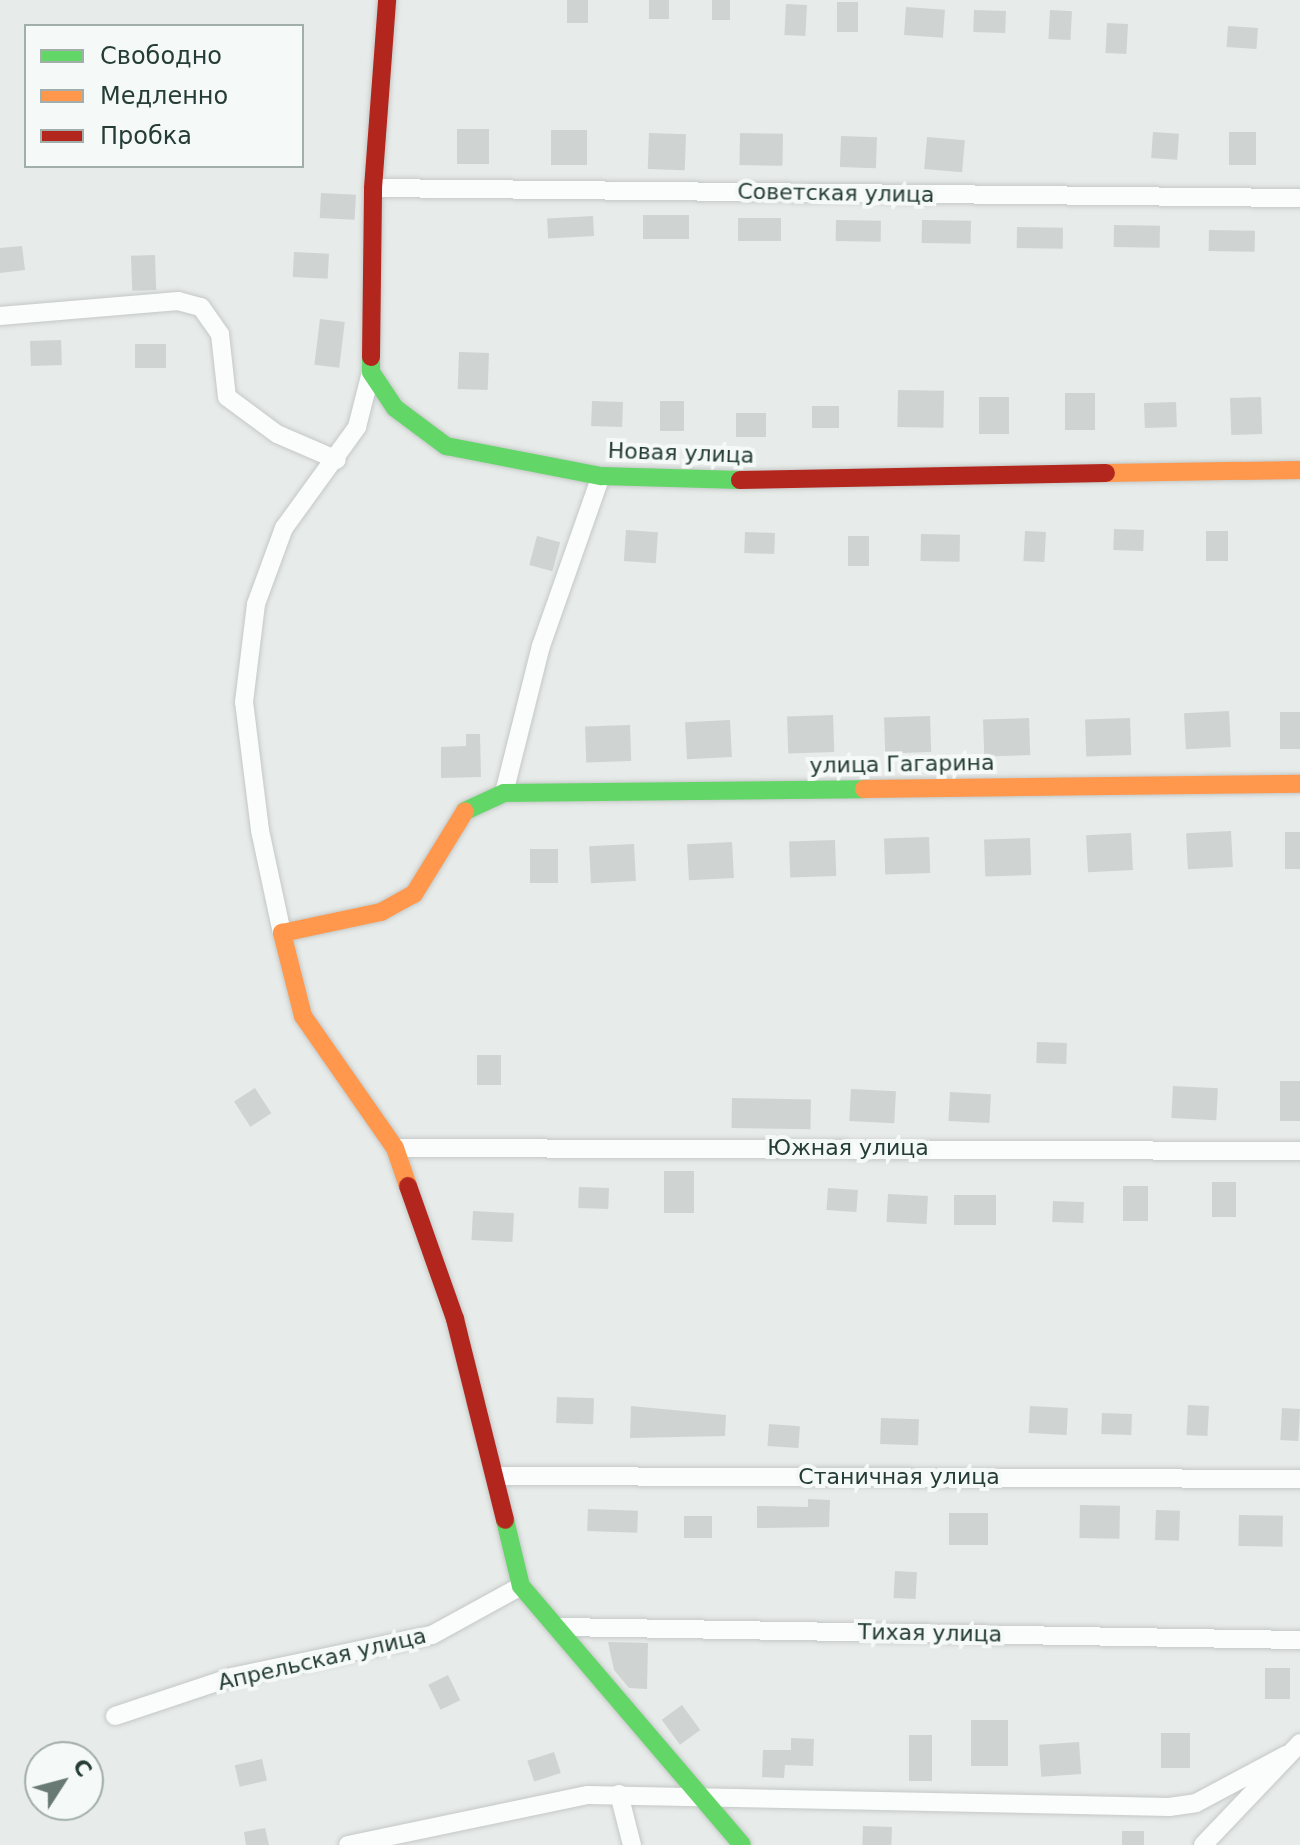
<!DOCTYPE html>
<meta charset="utf-8">
<style>
body{margin:0}
#map{position:relative;width:1300px;height:1845px;overflow:hidden;background:#e7ebe9;font-family:"DejaVu Sans",sans-serif}
div>[style]{position:absolute}
.building>*{inset:0;background:#cfd4d2;transform-origin:0 0}
.roads{filter:drop-shadow(0 0 2px #c4c8c6) drop-shadow(0 0 2px #c4c8c6)}
.street>*{height:18px;margin:-9px;padding:0 9px;transform-origin:9px;border-radius:9px;background:#fbfcfc}
.fast>*{height:18px;margin:-9px;padding:0 9px;transform-origin:9px;border-radius:9px;background:#63d668}
.slow>*{height:18px;margin:-9px;padding:0 9px;transform-origin:9px;border-radius:9px;background:#ff974d}
.jam>*{height:18px;margin:-9px;padding:0 9px;transform-origin:9px;border-radius:9px;background:#b3261e}
span{translate:-50% -50%;white-space:nowrap;text-align:center;line-height:1.15;-webkit-text-stroke:8px #f5f9f7;paint-order:stroke}
.street-label{font-size:22px;color:#253d36}
.legend{position:absolute;left:24px;top:24px;width:280px;height:144px;box-sizing:border-box;background:#f5f9f7;border:2px solid #a2aeaa;margin:0;padding:10px 14px;list-style:none;font-size:24px;color:#253d36}
.legend li{display:flex;align-items:center;gap:16px;height:40px}
.legend b{width:40px;border:2px solid #a2aeaa}
.north{position:absolute;left:24px;top:1741px;width:80px;height:80px;box-sizing:border-box;background:#f5f9f7;border:2px solid #a2aeaa;border-radius:50%;rotate:54deg;font-size:22px;font-weight:700;line-height:32px;text-align:center;color:#253d36}
.north::after{content:'';display:block;margin:auto;width:28px;height:36px;background:#697a75;clip-path:polygon(50% 0,100% 100%,50% 72%,0 100%)}
</style>
<div id="map">
<div class="building">
<div style="left:567px;top:0;width:21px;height:23px"></div>
<div style="left:649px;top:0;width:20px;height:19px"></div>
<div style="left:712px;top:0;width:18px;height:20px"></div>
<div style="left:837px;top:2px;width:21px;height:30px"></div>
<div style="left:786px;top:4px;width:21px;height:31px;rotate:3deg"></div>
<div style="left:906px;top:7px;width:39px;height:28px;rotate:4deg"></div>
<div style="left:974px;top:10px;width:32px;height:22px;rotate:2deg"></div>
<div style="left:1050px;top:10px;width:22px;height:29px;rotate:3deg"></div>
<div style="left:1107px;top:23px;width:21px;height:30px;rotate:3deg"></div>
<div style="left:1228px;top:26px;width:30px;height:21px;rotate:4deg"></div>
<div style="left:457px;top:129px;width:32px;height:35px"></div>
<div style="left:551px;top:130px;width:36px;height:35px"></div>
<div style="left:1153px;top:132px;width:26px;height:26px;rotate:4deg"></div>
<div style="left:1229px;top:132px;width:27px;height:33px"></div>
<div style="left:649px;top:133px;width:37px;height:36px;rotate:2deg"></div>
<div style="left:740px;top:133px;width:43px;height:32px;rotate:1deg"></div>
<div style="left:841px;top:136px;width:36px;height:31px;rotate:2deg"></div>
<div style="left:927px;top:137px;width:38px;height:32px;rotate:5deg"></div>
<div style="left:321px;top:193px;width:35px;height:25px;rotate:3deg"></div>
<div style="left:643px;top:215px;width:46px;height:24px"></div>
<div style="left:593px;top:216px;width:20px;height:46px;rotate:87deg"></div>
<div style="left:781px;top:218px;width:23px;height:43px;rotate:90deg"></div>
<div style="left:836px;top:220px;width:45px;height:21px;rotate:1deg"></div>
<div style="left:922px;top:220px;width:49px;height:23px;rotate:1deg"></div>
<div style="left:1114px;top:225px;width:46px;height:22px;rotate:1deg"></div>
<div style="left:1017px;top:227px;width:46px;height:21px;rotate:1deg"></div>
<div style="left:1209px;top:230px;width:46px;height:21px;rotate:1deg"></div>
<div style="clip-path:polygon(22px 246px,25px 270px,0 273px,0 248px)"></div>
<div style="left:294px;top:252px;width:35px;height:25px;rotate:3deg"></div>
<div style="left:155px;top:255px;width:35px;height:24px;rotate:88deg"></div>
<div style="left:320px;top:319px;width:25px;height:46px;rotate:7deg"></div>
<div style="left:61px;top:340px;width:25px;height:31px;rotate:88deg"></div>
<div style="left:166px;top:344px;width:24px;height:31px;rotate:90deg"></div>
<div style="left:459px;top:352px;width:30px;height:37px;rotate:2deg"></div>
<div style="left:898px;top:390px;width:46px;height:37px;rotate:1deg"></div>
<div style="left:1065px;top:393px;width:30px;height:37px"></div>
<div style="left:979px;top:397px;width:30px;height:37px"></div>
<div style="left:1261px;top:397px;width:37px;height:31px;rotate:88deg"></div>
<div style="left:592px;top:401px;width:31px;height:25px;rotate:2deg"></div>
<div style="left:660px;top:401px;width:24px;height:30px"></div>
<div style="left:1176px;top:402px;width:25px;height:32px;rotate:88deg"></div>
<div style="left:812px;top:406px;width:27px;height:22px"></div>
<div style="left:736px;top:413px;width:30px;height:24px"></div>
<div style="left:1114px;top:529px;width:30px;height:21px;rotate:2deg"></div>
<div style="left:626px;top:530px;width:32px;height:31px;rotate:4deg"></div>
<div style="left:1025px;top:531px;width:21px;height:30px;rotate:3deg"></div>
<div style="left:1206px;top:531px;width:22px;height:30px"></div>
<div style="left:745px;top:532px;width:30px;height:21px;rotate:2deg"></div>
<div style="left:921px;top:534px;width:39px;height:27px;rotate:1deg"></div>
<div style="left:537px;top:536px;width:24px;height:30px;rotate:15deg"></div>
<div style="left:848px;top:536px;width:21px;height:30px"></div>
<div style="left:1229px;top:711px;width:36px;height:45px;rotate:87deg"></div>
<div style="left:1280px;top:712px;width:20px;height:37px"></div>
<div style="left:833px;top:715px;width:37px;height:46px;rotate:88deg"></div>
<div style="left:930px;top:716px;width:36px;height:46px;rotate:88deg"></div>
<div style="left:1029px;top:718px;width:37px;height:46px;rotate:88deg"></div>
<div style="left:1130px;top:718px;width:37px;height:45px;rotate:88deg"></div>
<div style="left:730px;top:720px;width:37px;height:45px;rotate:87deg"></div>
<div style="left:630px;top:725px;width:36px;height:45px;rotate:88deg"></div>
<div style="clip-path:polygon(466px 734px,480px 734px,481px 777px,441px 778px,441px 747px,466px 746px)"></div>
<div style="left:1231px;top:831px;width:36px;height:45px;rotate:87deg"></div>
<div style="left:1300px;top:832px;width:37px;height:15px;rotate:90deg"></div>
<div style="left:1131px;top:833px;width:37px;height:45px;rotate:87deg"></div>
<div style="left:929px;top:837px;width:36px;height:45px;rotate:88deg"></div>
<div style="left:1030px;top:838px;width:37px;height:46px;rotate:88deg"></div>
<div style="left:835px;top:840px;width:36px;height:46px;rotate:88deg"></div>
<div style="left:732px;top:842px;width:36px;height:45px;rotate:87deg"></div>
<div style="left:634px;top:844px;width:37px;height:45px;rotate:87deg"></div>
<div style="left:530px;top:849px;width:28px;height:34px"></div>
<div style="left:1037px;top:1042px;width:30px;height:21px;rotate:2deg"></div>
<div style="left:477px;top:1055px;width:24px;height:30px"></div>
<div style="left:1300px;top:1081px;width:40px;height:20px;rotate:90deg"></div>
<div style="left:1173px;top:1086px;width:45px;height:32px;rotate:3deg"></div>
<div style="left:255px;top:1088px;width:30px;height:25px;rotate:57deg"></div>
<div style="left:851px;top:1089px;width:45px;height:32px;rotate:3deg"></div>
<div style="left:950px;top:1092px;width:41px;height:29px;rotate:3deg"></div>
<div style="left:732px;top:1098px;width:79px;height:30px;rotate:1deg"></div>
<div style="left:664px;top:1171px;width:30px;height:42px"></div>
<div style="left:1212px;top:1182px;width:24px;height:35px"></div>
<div style="left:1148px;top:1186px;width:35px;height:25px;rotate:90deg"></div>
<div style="left:579px;top:1187px;width:30px;height:21px;rotate:2deg"></div>
<div style="left:828px;top:1188px;width:30px;height:22px;rotate:4deg"></div>
<div style="left:888px;top:1194px;width:40px;height:28px;rotate:3deg"></div>
<div style="left:996px;top:1195px;width:30px;height:42px;rotate:90deg"></div>
<div style="left:1053px;top:1201px;width:31px;height:21px;rotate:2deg"></div>
<div style="left:473px;top:1211px;width:41px;height:29px;rotate:3deg"></div>
<div style="left:557px;top:1397px;width:37px;height:26px;rotate:2deg"></div>
<div style="left:1188px;top:1405px;width:21px;height:30px;rotate:3deg"></div>
<div style="clip-path:polygon(631px 1406px,726px 1415px,725px 1436px,630px 1438px)"></div>
<div style="left:1030px;top:1406px;width:38px;height:27px;rotate:3deg"></div>
<div style="left:1282px;top:1408px;width:18px;height:32px;rotate:3deg"></div>
<div style="left:1102px;top:1413px;width:30px;height:21px;rotate:2deg"></div>
<div style="left:881px;top:1418px;width:38px;height:26px;rotate:2deg"></div>
<div style="left:769px;top:1424px;width:31px;height:22px;rotate:4deg"></div>
<div style="clip-path:polygon(808px 1499px,830px 1500px,829px 1527px,757px 1528px,757px 1506px,808px 1507px)"></div>
<div style="left:1080px;top:1505px;width:40px;height:33px;rotate:1deg"></div>
<div style="left:588px;top:1509px;width:50px;height:22px;rotate:2deg"></div>
<div style="left:1156px;top:1510px;width:24px;height:30px;rotate:2deg"></div>
<div style="left:949px;top:1513px;width:39px;height:32px"></div>
<div style="left:1239px;top:1515px;width:44px;height:31px;rotate:1deg"></div>
<div style="left:712px;top:1516px;width:22px;height:28px;rotate:90deg"></div>
<div style="left:895px;top:1571px;width:22px;height:27px;rotate:3deg"></div>
<div style="clip-path:polygon(608px 1642px,648px 1643px,647px 1689px,629px 1688px,614px 1670px)"></div>
<div style="left:1265px;top:1668px;width:25px;height:31px"></div>
<div style="left:448px;top:1675px;width:28px;height:22px;rotate:64deg"></div>
<div style="left:682px;top:1705px;width:31px;height:25px;rotate:54deg"></div>
<div style="left:971px;top:1720px;width:37px;height:46px"></div>
<div style="left:1161px;top:1733px;width:29px;height:35px"></div>
<div style="left:909px;top:1735px;width:23px;height:46px"></div>
<div style="clip-path:polygon(791px 1738px,814px 1739px,813px 1766px,785px 1765px,784px 1778px,762px 1777px,763px 1750px,791px 1750px)"></div>
<div style="left:1079px;top:1742px;width:32px;height:40px;rotate:86deg"></div>
<div style="left:554px;top:1752px;width:22px;height:28px;rotate:72deg"></div>
<div style="left:262px;top:1759px;width:22px;height:28px;rotate:77deg"></div>
<div style="left:863px;top:1826px;width:29px;height:19px;rotate:2deg"></div>
<div style="clip-path:polygon(265px 1828px,269px 1845px,246px 1845px,244px 1832px)"></div>
<div style="left:1122px;top:1831px;width:22px;height:14px"></div>
</div>
<div class="roads">
<div class="street">
<div style="left:373px;top:188px;width:927px;rotate:0.62deg"></div>
<div style="left:0;top:316px;width:179px;rotate:-4.8deg"></div>
<div style="left:178px;top:301px;width:24px;rotate:15deg"></div>
<div style="left:201px;top:307px;width:33px;rotate:55deg"></div>
<div style="left:220px;top:334px;width:63px;rotate:83.7deg"></div>
<div style="left:227px;top:397px;width:62px;rotate:36.5deg"></div>
<div style="left:277px;top:434px;width:65px;rotate:23.4deg"></div>
<div style="left:504px;top:793px;width:152px;rotate:-75.9deg"></div>
<div style="left:541px;top:646px;width:180px;rotate:-70.6deg"></div>
<div style="left:282px;top:933px;width:105px;rotate:-102.1deg"></div>
<div style="left:260px;top:830px;width:129px;rotate:-97.1deg"></div>
<div style="left:244px;top:702px;width:99px;rotate:-83deg"></div>
<div style="left:256px;top:604px;width:81px;rotate:-69.8deg"></div>
<div style="left:284px;top:528px;width:125px;rotate:-54.1deg"></div>
<div style="left:357px;top:427px;width:57px;rotate:-75.7deg"></div>
<div style="left:395px;top:1148px;width:905px;rotate:0.19deg"></div>
<div style="left:498px;top:1476px;width:802px;rotate:0.21deg"></div>
<div style="left:561px;top:1627px;width:739px;rotate:1.01deg"></div>
<div style="left:115px;top:1716px;width:123px;rotate:-18.4deg"></div>
<div style="left:232px;top:1677px;width:204px;rotate:-11.9deg"></div>
<div style="left:432px;top:1635px;width:102px;rotate:-28.8deg"></div>
<div style="left:619px;top:1794px;width:53px;rotate:75.7deg"></div>
<div style="left:348px;top:1845px;width:245px;rotate:-11.8deg"></div>
<div style="left:588px;top:1795px;width:581px;rotate:1.18deg"></div>
<div style="left:1169px;top:1807px;width:27px;rotate:-8deg"></div>
<div style="left:1196px;top:1803px;width:102px;rotate:-28.1deg"></div>
<div style="left:1203px;top:1845px;width:141px;rotate:-46.4deg"></div>
</div>
<div class="fast">
<div style="left:371px;top:357px;width:15px;rotate:90deg"></div>
<div style="left:371px;top:372px;width:43px;rotate:56.3deg"></div>
<div style="left:395px;top:408px;width:64px;rotate:36.7deg"></div>
<div style="left:446px;top:446px;width:158px;rotate:11deg"></div>
<div style="left:601px;top:476px;width:139px;rotate:1.6deg"></div>
<div style="left:465px;top:811px;width:43px;rotate:-24.8deg"></div>
<div style="left:504px;top:793px;width:360px;rotate:-0.6deg"></div>
<div style="left:505px;top:1520px;width:68px;rotate:76.4deg"></div>
<div style="left:521px;top:1586px;width:340px;rotate:49.5deg"></div>
</div>
<div class="slow">
<div style="left:1106px;top:473px;width:194px;rotate:-0.9deg"></div>
<div style="left:864px;top:789px;width:436px;rotate:-0.7deg"></div>
<div style="left:408px;top:1186px;width:40px;rotate:-108.9deg"></div>
<div style="left:395px;top:1148px;width:161px;rotate:-124.9deg"></div>
<div style="left:303px;top:1016px;width:86px;rotate:-104.2deg"></div>
<div style="left:282px;top:933px;width:101px;rotate:-12deg"></div>
<div style="left:381px;top:912px;width:38px;rotate:-29deg"></div>
<div style="left:414px;top:894px;width:97px;rotate:-58.4deg"></div>
</div>
<div class="jam">
<div style="left:371px;top:357px;width:169px;rotate:-89.3deg"></div>
<div style="left:373px;top:188px;width:189px;rotate:-85.7deg"></div>
<div style="left:740px;top:480px;width:366px;rotate:-1.1deg"></div>
<div style="left:408px;top:1186px;width:141px;rotate:70.5deg"></div>
<div style="left:455px;top:1319px;width:207px;rotate:76deg"></div>
</div>
</div>
<div class="street-label">
<span style="left:836px;top:193px;rotate:1deg">Советская улица</span>
<span style="left:681px;top:453px;rotate:2deg">Новая улица</span>
<span style="left:902px;top:764px;rotate:-1deg">улица Гагарина</span>
<span style="left:848px;top:1148px">Южная улица</span>
<span style="left:899px;top:1477px">Станичная улица</span>
<span style="left:930px;top:1633px;rotate:1deg">Тихая улица</span>
<span style="left:322px;top:1659px;rotate:-13deg">Апрельская улица</span>
</div>
<ul class="legend">
<li><b style="height:10px;background:#63d668"></b>Свободно</li>
<li><b style="height:10px;background:#ff974d"></b>Медленно</li>
<li><b style="height:10px;background:#b3261e"></b>Пробка</li>
</ul>
<div class="north">С</div>
</div>
